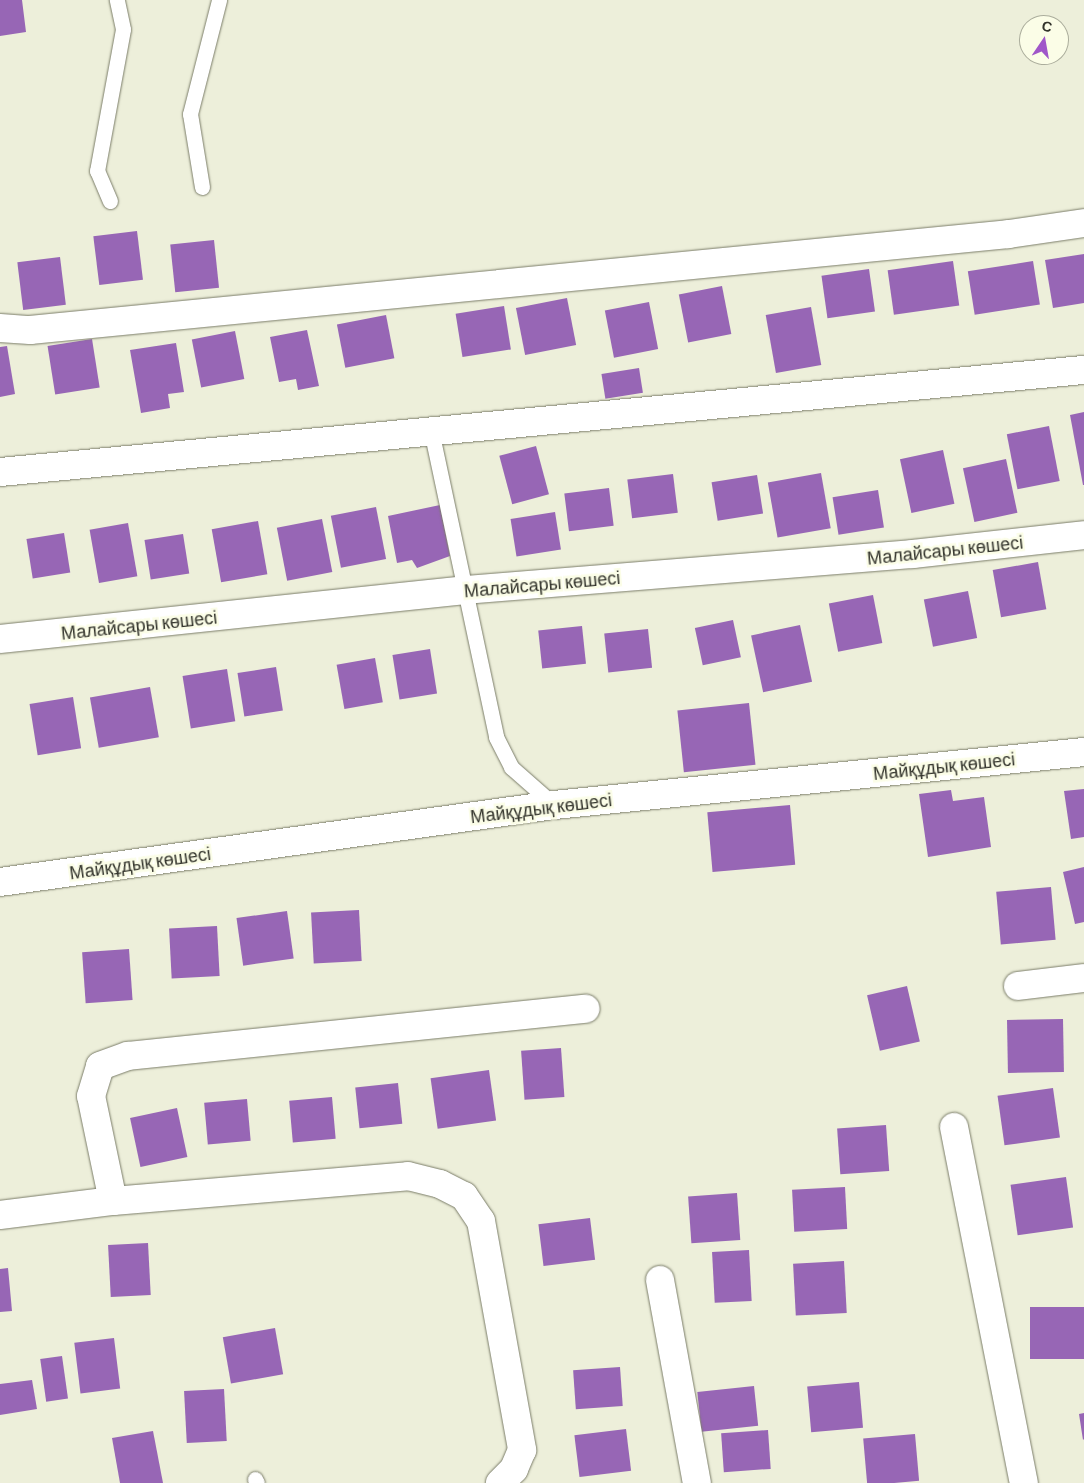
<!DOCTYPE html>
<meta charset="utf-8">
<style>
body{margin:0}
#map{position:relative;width:1084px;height:1483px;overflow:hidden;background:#edefda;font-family:Barlow,sans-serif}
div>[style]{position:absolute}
.building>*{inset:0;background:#9766b5;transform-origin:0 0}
.roads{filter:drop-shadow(0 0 1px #7b7d69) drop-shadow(0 0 1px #7b7d69)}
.service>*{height:15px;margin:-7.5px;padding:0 7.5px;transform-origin:7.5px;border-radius:7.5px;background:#fff}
.minor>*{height:28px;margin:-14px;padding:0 14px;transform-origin:14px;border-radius:14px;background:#fff}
span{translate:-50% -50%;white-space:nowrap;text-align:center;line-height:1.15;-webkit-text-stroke:5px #fbfde7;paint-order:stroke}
.street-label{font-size:18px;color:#33342c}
.north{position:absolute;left:1019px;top:15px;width:50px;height:50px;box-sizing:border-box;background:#fbfde7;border:1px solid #abad9c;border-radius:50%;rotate:12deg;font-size:14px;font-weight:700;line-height:20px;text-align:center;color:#33342c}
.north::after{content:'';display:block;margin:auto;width:18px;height:22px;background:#a056c9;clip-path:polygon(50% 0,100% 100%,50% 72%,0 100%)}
</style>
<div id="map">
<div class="building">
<div style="clip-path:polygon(0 0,22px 0,26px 32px,0 36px)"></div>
<div style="left:137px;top:231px;width:49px;height:44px;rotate:83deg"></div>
<div style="left:214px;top:240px;width:48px;height:44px;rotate:84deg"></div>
<div style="clip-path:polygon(1084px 254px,1084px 303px,1053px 308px,1045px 260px)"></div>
<div style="left:60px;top:257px;width:48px;height:43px;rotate:83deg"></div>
<div style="left:953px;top:261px;width:45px;height:66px;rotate:82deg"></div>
<div style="left:1033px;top:261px;width:44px;height:66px;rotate:81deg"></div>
<div style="left:869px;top:269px;width:43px;height:48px;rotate:82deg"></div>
<div style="left:722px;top:286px;width:49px;height:44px;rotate:79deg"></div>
<div style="left:567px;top:298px;width:48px;height:52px;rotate:79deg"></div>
<div style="left:649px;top:302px;width:48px;height:45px;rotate:79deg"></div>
<div style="left:504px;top:306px;width:44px;height:49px;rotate:81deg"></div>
<div style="left:811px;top:307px;width:59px;height:46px;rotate:80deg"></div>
<div style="left:386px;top:315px;width:44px;height:50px;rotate:79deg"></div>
<div style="clip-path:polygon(307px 330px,319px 386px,298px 390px,296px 379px,279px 382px,270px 337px)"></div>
<div style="left:235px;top:331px;width:49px;height:44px;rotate:79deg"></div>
<div style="left:92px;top:339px;width:49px;height:45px;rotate:81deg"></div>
<div style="clip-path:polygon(176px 343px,184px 392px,168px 394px,170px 408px,141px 413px,130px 350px)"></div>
<div style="clip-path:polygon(7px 346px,15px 394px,0 397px,0 347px)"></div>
<div style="left:639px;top:368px;width:25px;height:38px;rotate:81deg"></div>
<div style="clip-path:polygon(1084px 412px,1084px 485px,1083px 485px,1070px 415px)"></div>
<div style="left:1049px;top:426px;width:56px;height:43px;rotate:79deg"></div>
<div style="left:536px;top:446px;width:50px;height:38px;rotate:75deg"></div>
<div style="left:943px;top:450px;width:55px;height:44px;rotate:78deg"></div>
<div style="left:1006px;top:459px;width:55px;height:44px;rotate:78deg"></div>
<div style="left:821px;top:473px;width:56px;height:54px;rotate:80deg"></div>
<div style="left:673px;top:474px;width:39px;height:46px;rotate:83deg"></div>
<div style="left:757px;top:475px;width:39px;height:46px;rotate:81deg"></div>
<div style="left:609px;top:488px;width:38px;height:45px;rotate:83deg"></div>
<div style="left:878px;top:490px;width:38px;height:46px;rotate:81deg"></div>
<div style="clip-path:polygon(440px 505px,450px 556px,417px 568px,412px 560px,397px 563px,388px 516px)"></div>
<div style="left:376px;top:507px;width:53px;height:46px;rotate:79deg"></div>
<div style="left:555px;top:512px;width:38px;height:45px;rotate:81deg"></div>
<div style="left:322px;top:519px;width:54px;height:46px;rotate:79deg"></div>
<div style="left:258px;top:521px;width:54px;height:47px;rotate:80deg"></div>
<div style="left:128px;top:523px;width:54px;height:39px;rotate:80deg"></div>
<div style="left:64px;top:533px;width:40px;height:38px;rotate:81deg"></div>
<div style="left:183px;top:534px;width:40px;height:39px;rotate:81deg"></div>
<div style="left:1038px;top:562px;width:48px;height:46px;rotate:80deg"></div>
<div style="left:968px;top:591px;width:48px;height:45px;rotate:79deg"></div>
<div style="left:873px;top:595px;width:49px;height:45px;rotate:79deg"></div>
<div style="left:733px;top:620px;width:38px;height:39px;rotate:78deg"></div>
<div style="left:800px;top:625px;width:58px;height:50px;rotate:78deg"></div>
<div style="left:582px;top:626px;width:38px;height:44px;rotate:84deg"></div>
<div style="left:648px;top:629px;width:39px;height:44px;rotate:84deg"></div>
<div style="left:430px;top:649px;width:45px;height:38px;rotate:81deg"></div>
<div style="left:375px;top:658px;width:45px;height:39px;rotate:80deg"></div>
<div style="left:276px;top:667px;width:44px;height:39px;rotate:81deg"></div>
<div style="left:227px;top:669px;width:53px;height:45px;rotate:81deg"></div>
<div style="left:150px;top:687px;width:51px;height:61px;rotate:80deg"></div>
<div style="left:73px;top:697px;width:52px;height:44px;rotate:81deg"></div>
<div style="left:749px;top:703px;width:62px;height:72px;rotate:84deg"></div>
<div style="clip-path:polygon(1084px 789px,1084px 837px,1071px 839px,1064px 791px)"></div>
<div style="clip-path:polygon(951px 790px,953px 801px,984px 797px,991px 847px,928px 857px,919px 794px)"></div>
<div style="left:790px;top:805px;width:60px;height:83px;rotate:85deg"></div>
<div style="clip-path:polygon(1084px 867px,1084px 922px,1075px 924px,1063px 872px)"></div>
<div style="left:1051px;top:887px;width:53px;height:55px;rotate:85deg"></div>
<div style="left:359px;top:910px;width:51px;height:48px;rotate:87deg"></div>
<div style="left:287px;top:911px;width:48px;height:51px;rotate:82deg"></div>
<div style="left:217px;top:926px;width:50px;height:48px;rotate:87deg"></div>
<div style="left:129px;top:949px;width:51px;height:47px;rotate:86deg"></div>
<div style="left:907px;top:986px;width:57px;height:41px;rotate:77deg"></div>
<div style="left:1063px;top:1019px;width:53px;height:56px;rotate:89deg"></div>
<div style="left:561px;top:1048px;width:49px;height:40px;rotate:86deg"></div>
<div style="left:489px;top:1070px;width:51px;height:59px;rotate:82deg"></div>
<div style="left:398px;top:1083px;width:41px;height:43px;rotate:84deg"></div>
<div style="left:1053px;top:1088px;width:50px;height:56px;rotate:82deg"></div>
<div style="left:332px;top:1097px;width:42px;height:43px;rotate:85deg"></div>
<div style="left:247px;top:1099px;width:42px;height:43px;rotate:85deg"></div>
<div style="left:177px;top:1108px;width:50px;height:48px;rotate:78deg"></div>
<div style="left:886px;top:1125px;width:46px;height:49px;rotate:86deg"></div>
<div style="left:1066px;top:1177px;width:51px;height:56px;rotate:82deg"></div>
<div style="left:845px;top:1187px;width:42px;height:53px;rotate:87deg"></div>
<div style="left:737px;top:1193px;width:47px;height:49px;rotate:86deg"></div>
<div style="left:590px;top:1218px;width:42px;height:52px;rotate:83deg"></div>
<div style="left:148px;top:1243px;width:52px;height:40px;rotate:87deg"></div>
<div style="left:749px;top:1250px;width:51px;height:37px;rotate:87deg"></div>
<div style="left:844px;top:1261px;width:52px;height:51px;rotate:87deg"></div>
<div style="clip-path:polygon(8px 1268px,12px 1311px,0 1312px,0 1269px)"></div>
<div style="left:1084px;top:1307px;width:52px;height:54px;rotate:90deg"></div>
<div style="left:275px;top:1328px;width:47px;height:53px;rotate:80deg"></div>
<div style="left:114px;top:1338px;width:51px;height:40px;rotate:83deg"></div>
<div style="left:62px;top:1356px;width:43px;height:22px;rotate:82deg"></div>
<div style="left:620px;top:1367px;width:39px;height:47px;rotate:86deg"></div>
<div style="clip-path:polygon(32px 1380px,37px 1409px,0 1415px,0 1384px)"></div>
<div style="left:859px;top:1382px;width:46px;height:52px;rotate:85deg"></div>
<div style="left:754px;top:1386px;width:40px;height:57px;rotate:84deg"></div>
<div style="left:224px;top:1389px;width:52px;height:40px;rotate:87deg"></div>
<div style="clip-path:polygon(1084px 1413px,1084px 1439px,1083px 1440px,1079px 1414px)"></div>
<div style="left:626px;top:1429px;width:42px;height:52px;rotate:83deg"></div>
<div style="left:768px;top:1430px;width:39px;height:47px;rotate:86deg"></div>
<div style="clip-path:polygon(153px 1431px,163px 1483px,120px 1483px,112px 1438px)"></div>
<div style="left:915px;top:1434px;width:47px;height:52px;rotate:85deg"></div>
</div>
<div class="roads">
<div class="service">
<div style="left:202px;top:187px;width:74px;rotate:-99.3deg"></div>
<div style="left:190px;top:114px;width:118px;rotate:-75.7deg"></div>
<div style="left:110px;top:201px;width:33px;rotate:-113deg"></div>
<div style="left:97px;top:171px;width:144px;rotate:-79.6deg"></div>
<div style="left:123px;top:29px;width:30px;rotate:-102deg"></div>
<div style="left:431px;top:430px;width:314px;rotate:78deg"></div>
<div style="left:496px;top:737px;width:34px;rotate:63deg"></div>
<div style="left:511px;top:767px;width:57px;rotate:41.5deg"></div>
<div style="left:255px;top:1479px;width:4px;rotate:63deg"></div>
</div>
<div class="minor">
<div style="left:0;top:328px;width:30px;rotate:4deg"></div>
<div style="left:30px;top:330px;width:984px;rotate:-5.6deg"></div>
<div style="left:1009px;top:234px;width:76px;rotate:-8.3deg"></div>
<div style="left:0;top:472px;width:1089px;rotate:-5.38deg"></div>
<div style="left:0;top:639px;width:468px;rotate:-6deg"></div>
<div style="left:465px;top:590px;width:449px;rotate:-4.6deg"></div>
<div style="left:913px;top:554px;width:172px;rotate:-6.3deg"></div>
<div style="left:0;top:882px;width:559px;rotate:-7.91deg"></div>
<div style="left:554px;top:805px;width:533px;rotate:-5.71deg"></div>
<div style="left:1018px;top:986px;width:66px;rotate:-6.9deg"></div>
<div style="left:954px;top:1127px;width:363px;rotate:78.9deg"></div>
<div style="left:113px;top:1201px;width:107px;rotate:-101.8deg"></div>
<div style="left:91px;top:1096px;width:31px;rotate:-73deg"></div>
<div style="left:100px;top:1066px;width:30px;rotate:-20deg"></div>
<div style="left:128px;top:1056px;width:460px;rotate:-5.9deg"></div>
<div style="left:0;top:1215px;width:114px;rotate:-7.1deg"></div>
<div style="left:113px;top:1201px;width:296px;rotate:-4.8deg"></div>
<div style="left:408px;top:1176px;width:33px;rotate:14deg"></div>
<div style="left:440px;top:1184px;width:27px;rotate:27deg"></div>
<div style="left:464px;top:1196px;width:30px;rotate:56deg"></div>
<div style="left:481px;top:1221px;width:233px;rotate:79.8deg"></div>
<div style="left:522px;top:1450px;width:21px;rotate:113deg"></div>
<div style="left:514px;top:1469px;width:20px;rotate:135deg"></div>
<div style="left:660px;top:1280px;width:206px;rotate:79.7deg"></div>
</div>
</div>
<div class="street-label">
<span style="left:945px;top:550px;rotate:-6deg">Малайсары көшесі</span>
<span style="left:542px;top:584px;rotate:-5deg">Малайсары көшесі</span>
<span style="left:139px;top:625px;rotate:-6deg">Малайсары көшесі</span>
<span style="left:944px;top:766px;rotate:-6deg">Майқұдық көшесі</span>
<span style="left:541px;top:808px;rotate:-7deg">Майқұдық көшесі</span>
<span style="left:140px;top:863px;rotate:-8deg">Майқұдық көшесі</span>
</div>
<div class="north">С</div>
</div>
